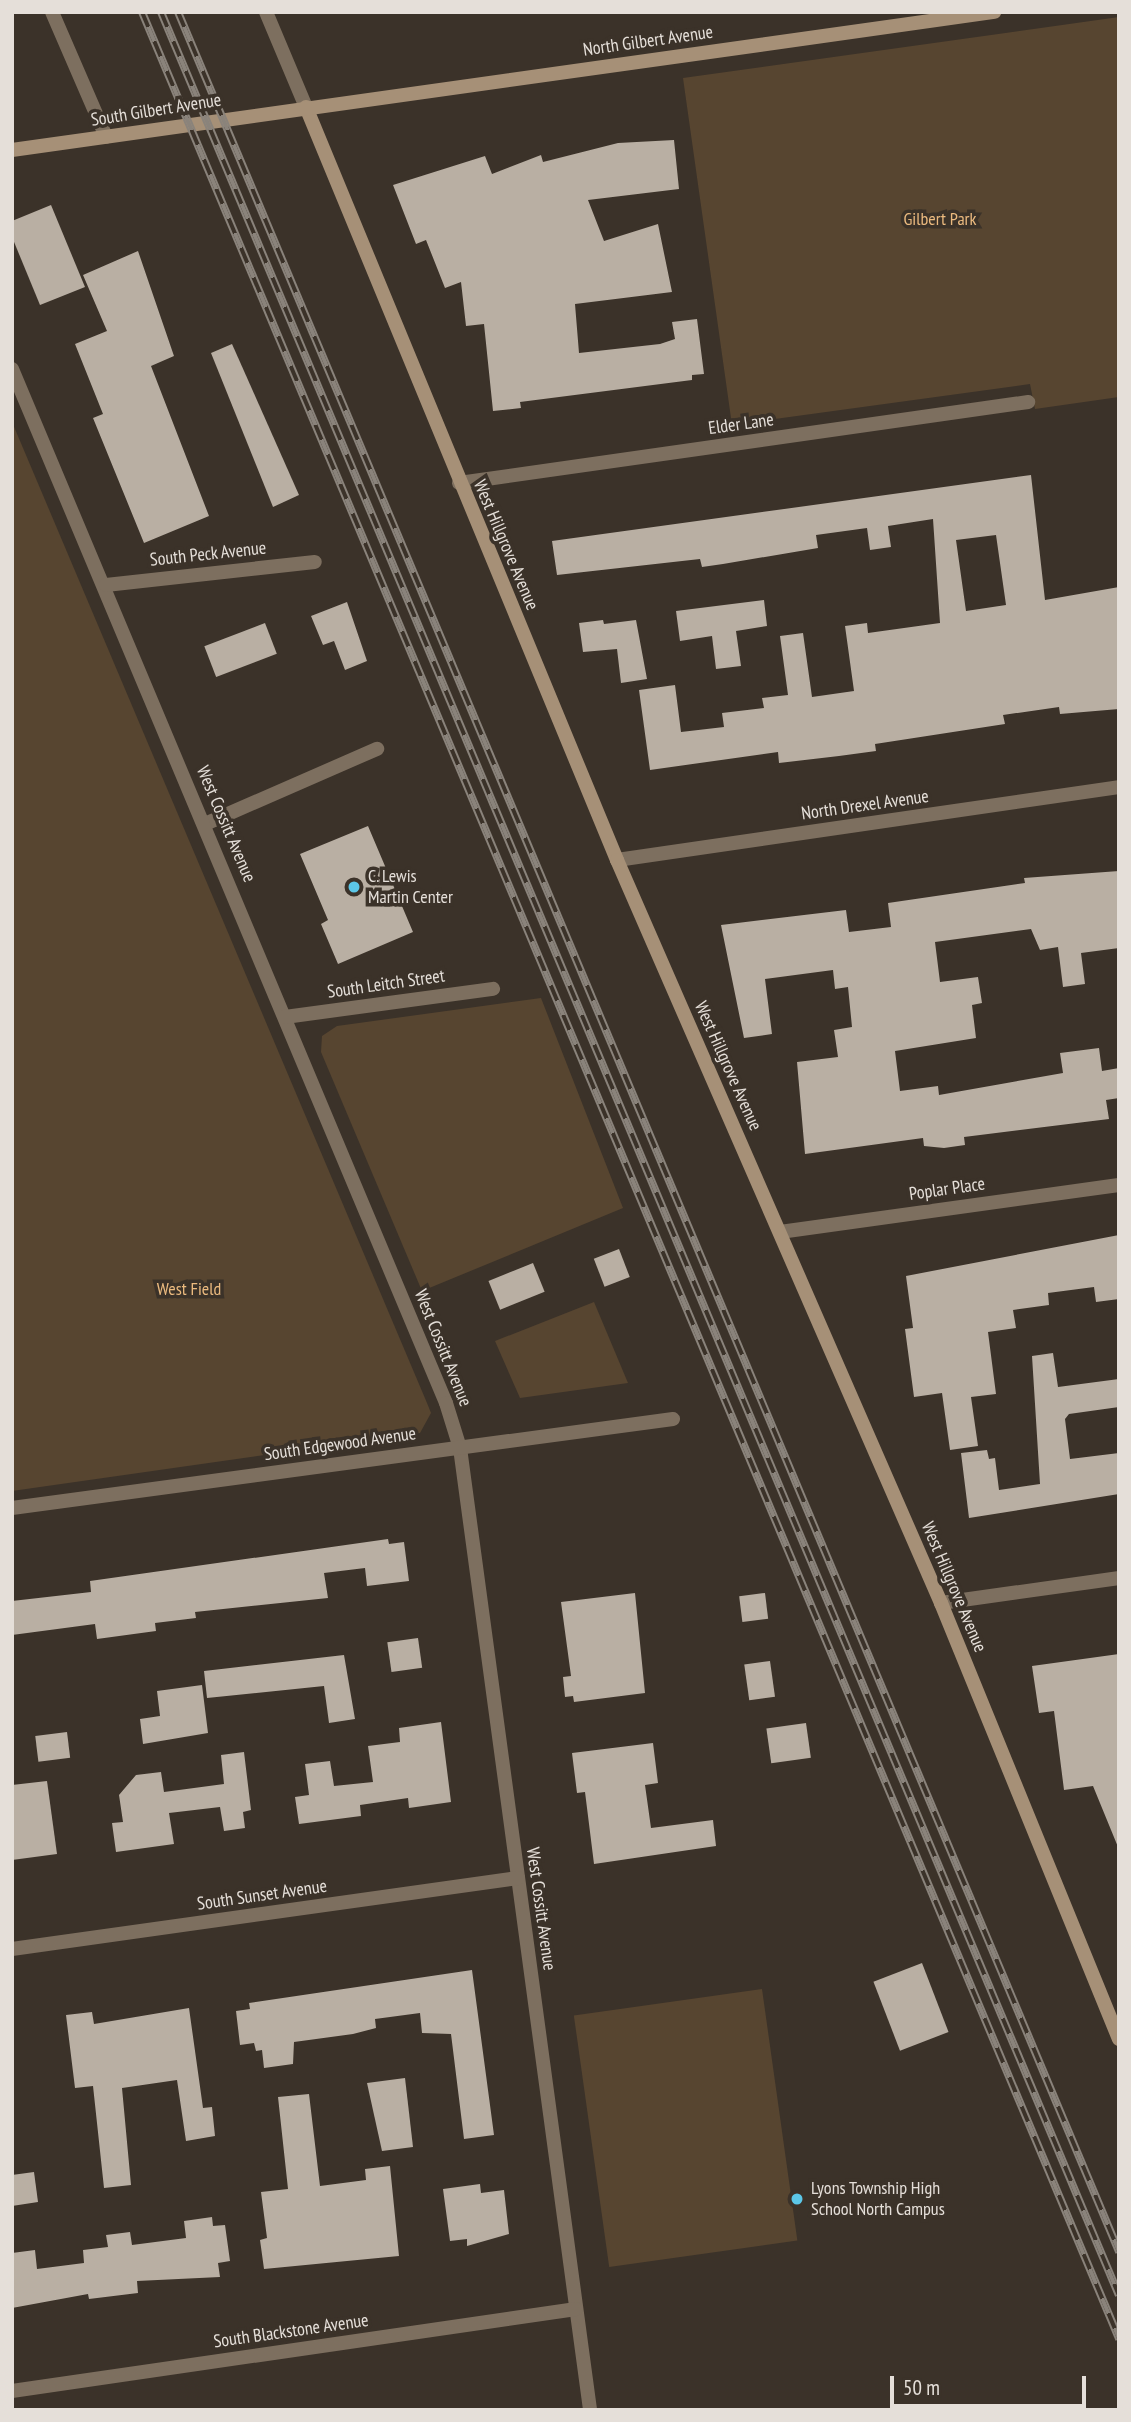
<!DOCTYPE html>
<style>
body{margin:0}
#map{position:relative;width:1131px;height:2422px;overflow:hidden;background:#3b3229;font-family:"PT Sans Narrow",sans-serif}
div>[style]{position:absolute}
.green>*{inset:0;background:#574530;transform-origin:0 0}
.building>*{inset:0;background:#b9afa3;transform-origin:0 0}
.lane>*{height:14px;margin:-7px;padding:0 7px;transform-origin:7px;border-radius:7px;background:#7d6f5f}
.street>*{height:14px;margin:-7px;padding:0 7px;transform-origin:7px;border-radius:7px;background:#7d6f5f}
.secondary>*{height:14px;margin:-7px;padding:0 7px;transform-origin:7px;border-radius:7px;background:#a69077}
.rail>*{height:8px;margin-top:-4px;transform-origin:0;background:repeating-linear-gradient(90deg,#3b3229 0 16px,#8a837b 0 32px);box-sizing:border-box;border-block:2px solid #8a837b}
.dots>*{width:19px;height:19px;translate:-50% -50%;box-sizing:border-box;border:4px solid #3b3229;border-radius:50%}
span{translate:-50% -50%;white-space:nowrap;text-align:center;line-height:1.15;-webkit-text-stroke:7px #3b3229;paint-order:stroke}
.street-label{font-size:18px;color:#e5dfd9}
.park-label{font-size:18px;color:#ebba7f}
.poi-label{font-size:18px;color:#e5dfd9}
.left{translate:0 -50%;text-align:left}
.frame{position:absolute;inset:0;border:14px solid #e5dfd9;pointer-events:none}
.scale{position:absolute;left:890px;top:2376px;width:196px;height:32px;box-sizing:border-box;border:4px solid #e5dfd9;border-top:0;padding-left:9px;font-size:21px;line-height:24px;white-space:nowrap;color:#e5dfd9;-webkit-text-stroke:5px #3b3229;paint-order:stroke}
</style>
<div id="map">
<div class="green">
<div style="clip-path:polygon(1119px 17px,1119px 397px,1035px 409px,1030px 384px,732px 425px,683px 78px)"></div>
<div style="clip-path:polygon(12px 422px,427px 1403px,431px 1413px,420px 1433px,12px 1491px)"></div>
<div style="clip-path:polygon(541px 998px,623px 1208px,422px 1291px,321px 1052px,322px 1036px,337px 1026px)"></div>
<div style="clip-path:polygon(594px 1302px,628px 1383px,520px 1398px,495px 1341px)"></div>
<div style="left:762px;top:1989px;width:254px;height:190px;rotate:82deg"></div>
</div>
<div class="building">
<div style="clip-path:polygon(674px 140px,679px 189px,588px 200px,604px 241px,658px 224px,672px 292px,575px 304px,579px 353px,660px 344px,675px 339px,672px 322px,697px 319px,704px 374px,692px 375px,692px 380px,520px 402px,521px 408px,493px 411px,484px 324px,466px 326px,461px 282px,445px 288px,426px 240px,416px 244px,393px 185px,485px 156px,492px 174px,541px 155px,543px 162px,618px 143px)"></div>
<div style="clip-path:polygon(51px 205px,85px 287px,40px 305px,12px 237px,12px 221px)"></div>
<div style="clip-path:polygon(138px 251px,174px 356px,151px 366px,209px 516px,144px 543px,93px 418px,103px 414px,75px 344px,107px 331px,83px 275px)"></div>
<div style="clip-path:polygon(232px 344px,299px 495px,273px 507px,211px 353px)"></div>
<div style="clip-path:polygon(evenodd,1031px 475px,1045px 600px,1119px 587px,1119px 709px,1060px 714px,1059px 707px,1003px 715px,1005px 724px,875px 744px,876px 751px,839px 756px,779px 763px,778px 752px,650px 770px,639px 690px,675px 685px,681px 732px,724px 727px,722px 713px,764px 708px,762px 698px,788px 695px,780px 636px,803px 633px,812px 697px,854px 691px,845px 626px,867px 623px,868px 633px,940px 623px,933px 519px,888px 526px,891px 547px,870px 550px,867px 528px,816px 535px,818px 548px,723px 564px,702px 567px,700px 559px,557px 575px,552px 541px,1031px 475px,996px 535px,1006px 605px,966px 611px,956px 540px,996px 535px)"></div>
<div style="clip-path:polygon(764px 600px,767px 626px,736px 631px,741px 666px,716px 669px,712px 636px,680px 641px,676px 611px)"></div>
<div style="clip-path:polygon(347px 602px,367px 661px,345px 670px,334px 641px,323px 645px,311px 616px)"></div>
<div style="clip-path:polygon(603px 620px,604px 624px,636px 620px,647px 679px,621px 683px,617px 649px,583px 652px,579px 623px)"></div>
<div style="left:265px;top:623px;width:33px;height:65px;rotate:69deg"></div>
<div style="clip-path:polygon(368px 826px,413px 932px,338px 964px,321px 924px,328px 920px,300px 854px)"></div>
<div style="clip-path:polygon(1119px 871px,1119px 948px,1081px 953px,1085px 984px,1063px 987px,1058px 947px,1040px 950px,1031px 929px,935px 942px,940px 982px,978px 977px,982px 1003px,972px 1005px,976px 1038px,895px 1051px,900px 1091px,938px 1086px,939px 1095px,1063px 1073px,1060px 1053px,1099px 1048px,1102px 1071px,1119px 1068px,1119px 1098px,1106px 1100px,1109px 1119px,964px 1137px,965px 1145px,944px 1148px,924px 1146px,923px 1138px,805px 1154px,797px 1062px,838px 1057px,834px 1030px,852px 1027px,848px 987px,835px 989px,833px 970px,765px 979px,772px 1034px,744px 1038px,721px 925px,846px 910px,849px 932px,891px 927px,888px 903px,1025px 883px,1024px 878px)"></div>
<div style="clip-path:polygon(1119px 1235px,1119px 1299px,1096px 1302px,1094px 1287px,1048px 1293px,1049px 1305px,1013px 1310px,1016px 1328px,988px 1332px,996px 1394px,971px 1397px,978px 1446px,950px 1450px,942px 1393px,914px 1397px,905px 1329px,913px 1328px,906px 1276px)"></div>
<div style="left:619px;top:1249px;width:30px;height:27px;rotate:69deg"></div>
<div style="left:533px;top:1263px;width:31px;height:48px;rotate:68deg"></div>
<div style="clip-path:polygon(1053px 1353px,1058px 1387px,1119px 1379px,1119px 1407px,1069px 1414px,1065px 1419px,1070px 1459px,1119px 1453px,1119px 1494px,969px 1518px,961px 1453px,987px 1450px,989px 1459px,995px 1458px,999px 1490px,1040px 1484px,1032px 1356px)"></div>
<div style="clip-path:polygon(388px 1539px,389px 1544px,404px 1542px,409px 1581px,367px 1586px,365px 1568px,324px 1573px,328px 1598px,195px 1612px,196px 1618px,155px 1623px,156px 1631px,97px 1639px,95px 1624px,12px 1635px,12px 1601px,91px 1592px,90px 1581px)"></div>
<div style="clip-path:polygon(635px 1593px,645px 1693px,574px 1702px,573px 1696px,565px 1697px,563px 1677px,571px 1676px,561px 1602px)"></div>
<div style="left:765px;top:1593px;width:26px;height:26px;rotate:83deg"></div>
<div style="left:418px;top:1638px;width:30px;height:31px;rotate:82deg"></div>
<div style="clip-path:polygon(1119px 1654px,1119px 1846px,1118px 1847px,1093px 1786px,1064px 1790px,1054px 1711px,1039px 1713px,1032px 1666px)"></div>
<div style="clip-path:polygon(344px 1655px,355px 1719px,329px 1723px,324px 1686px,207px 1698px,204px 1671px)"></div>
<div style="left:770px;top:1661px;width:36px;height:26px;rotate:82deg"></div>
<div style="clip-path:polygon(202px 1685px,208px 1733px,143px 1744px,140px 1719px,160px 1716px,157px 1691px)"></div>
<div style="clip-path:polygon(441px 1722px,451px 1802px,409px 1808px,408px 1798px,360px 1805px,361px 1816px,299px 1824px,295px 1797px,309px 1795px,305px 1764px,330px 1761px,334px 1786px,373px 1782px,368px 1746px,400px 1742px,399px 1728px)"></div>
<div style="left:806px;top:1723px;width:35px;height:40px;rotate:82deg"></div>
<div style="left:67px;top:1732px;width:26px;height:32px;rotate:83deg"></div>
<div style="clip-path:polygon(653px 1743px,658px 1783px,645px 1785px,651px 1828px,713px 1820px,716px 1846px,594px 1864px,585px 1792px,577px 1793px,572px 1753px)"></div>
<div style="clip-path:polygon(244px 1752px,251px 1810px,243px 1812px,245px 1828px,224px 1831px,220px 1807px,169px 1813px,174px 1844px,116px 1852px,112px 1823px,123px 1822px,119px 1795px,136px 1775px,161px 1772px,164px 1792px,224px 1784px,221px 1755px)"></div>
<div style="clip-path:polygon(47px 1781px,57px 1854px,12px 1860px,12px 1785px)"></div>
<div style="left:922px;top:1963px;width:74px;height:52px;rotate:69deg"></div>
<div style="clip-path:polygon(472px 1970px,494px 2135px,464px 2139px,451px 2034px,422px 2033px,420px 2013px,375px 2019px,376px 2028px,353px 2034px,294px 2042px,293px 2064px,264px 2068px,262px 2050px,256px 2051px,254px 2043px,240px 2045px,236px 2011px,250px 2009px,249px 2003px)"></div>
<div style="clip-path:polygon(189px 2008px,203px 2108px,212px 2107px,215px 2136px,186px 2141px,177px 2080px,122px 2088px,131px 2185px,104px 2188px,93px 2086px,75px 2088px,66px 2015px,92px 2012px,94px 2024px)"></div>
<div style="clip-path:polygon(405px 2078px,413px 2147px,382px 2151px,367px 2083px)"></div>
<div style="clip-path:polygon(309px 2094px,320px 2186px,366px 2180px,365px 2169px,390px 2166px,399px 2256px,264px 2269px,260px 2240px,267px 2238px,261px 2192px,288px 2189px,278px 2097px)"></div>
<div style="clip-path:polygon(34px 2172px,38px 2202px,12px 2206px,12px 2175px)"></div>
<div style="clip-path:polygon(480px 2184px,481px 2193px,504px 2190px,509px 2234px,467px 2246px,467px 2239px,450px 2241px,443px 2189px)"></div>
<div style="clip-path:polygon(212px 2217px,213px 2226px,225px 2225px,230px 2261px,218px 2263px,220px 2277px,137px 2281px,138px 2293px,89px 2299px,88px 2294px,12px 2308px,12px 2253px,35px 2250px,37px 2269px,84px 2263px,83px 2250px,108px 2247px,106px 2235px,130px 2232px,132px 2245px,186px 2238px,184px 2221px)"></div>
</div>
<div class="lane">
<div style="left:205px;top:824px;width:188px;rotate:-23.6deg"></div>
</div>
<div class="street">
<div style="left:52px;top:12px;width:136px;rotate:66.6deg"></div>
<div style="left:266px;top:12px;width:103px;rotate:67.2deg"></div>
<div style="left:12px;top:369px;width:1121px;rotate:67.23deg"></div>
<div style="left:446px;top:1403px;width:47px;rotate:72.7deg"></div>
<div style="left:460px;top:1448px;width:971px;rotate:82.3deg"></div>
<div style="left:459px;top:483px;width:575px;rotate:-8.1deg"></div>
<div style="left:106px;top:585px;width:210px;rotate:-6.3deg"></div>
<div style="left:617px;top:860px;width:507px;rotate:-8.27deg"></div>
<div style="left:285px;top:1017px;width:210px;rotate:-7.7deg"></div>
<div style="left:780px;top:1232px;width:342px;rotate:-7.9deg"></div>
<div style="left:12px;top:1508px;width:667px;rotate:-7.67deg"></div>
<div style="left:941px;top:1603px;width:180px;rotate:-8deg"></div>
<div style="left:12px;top:1949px;width:511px;rotate:-7.99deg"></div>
<div style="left:12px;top:2391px;width:570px;rotate:-8.27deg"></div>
</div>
<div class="secondary">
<div style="left:306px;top:107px;width:815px;rotate:67.56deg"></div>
<div style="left:617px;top:860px;width:811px;rotate:66.44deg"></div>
<div style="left:941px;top:1603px;width:471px;rotate:67.8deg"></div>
<div style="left:12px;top:150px;width:992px;rotate:-8deg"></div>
</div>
<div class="rail">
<div style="left:142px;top:12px;width:2524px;rotate:67.22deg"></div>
<div style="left:161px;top:12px;width:2476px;rotate:67.24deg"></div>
<div style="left:178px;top:12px;width:2430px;rotate:67.21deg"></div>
</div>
<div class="dots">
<div style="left:354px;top:887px;background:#5cc7e8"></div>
<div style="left:797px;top:2199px;background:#5cc7e8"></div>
</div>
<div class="street-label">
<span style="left:648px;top:41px;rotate:-8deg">North Gilbert Avenue</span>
<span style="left:156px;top:110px;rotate:-9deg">South Gilbert Avenue</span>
<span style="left:741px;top:424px;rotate:-8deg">Elder Lane</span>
<span style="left:506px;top:545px;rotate:67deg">West Hillgrove Avenue</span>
<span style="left:208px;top:554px;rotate:-6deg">South Peck Avenue</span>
<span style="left:865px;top:805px;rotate:-8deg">North Drexel Avenue</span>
<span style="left:226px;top:824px;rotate:67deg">West Cossitt Avenue</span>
<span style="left:386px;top:984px;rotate:-8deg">South Leitch Street</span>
<span style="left:728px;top:1066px;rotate:66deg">West Hillgrove Avenue</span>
<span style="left:947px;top:1189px;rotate:-8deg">Poplar Place</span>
<span style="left:443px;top:1348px;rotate:68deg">West Cossitt Avenue</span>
<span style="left:340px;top:1444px;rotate:-8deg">South Edgewood Avenue</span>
<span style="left:954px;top:1587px;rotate:67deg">West Hillgrove Avenue</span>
<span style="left:262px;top:1895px;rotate:-8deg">South Sunset Avenue</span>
<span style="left:541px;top:1909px;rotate:82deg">West Cossitt Avenue</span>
<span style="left:291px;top:2331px;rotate:-8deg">South Blackstone Avenue</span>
</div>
<div class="park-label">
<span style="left:940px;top:219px">Gilbert Park</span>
<span style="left:189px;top:1289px">West Field</span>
</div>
<div class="poi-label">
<span class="left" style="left:368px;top:887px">C. Lewis<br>Martin Center</span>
<span class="left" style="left:811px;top:2199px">Lyons Township High<br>School North Campus</span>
</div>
<div class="frame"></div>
<div class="scale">50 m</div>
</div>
